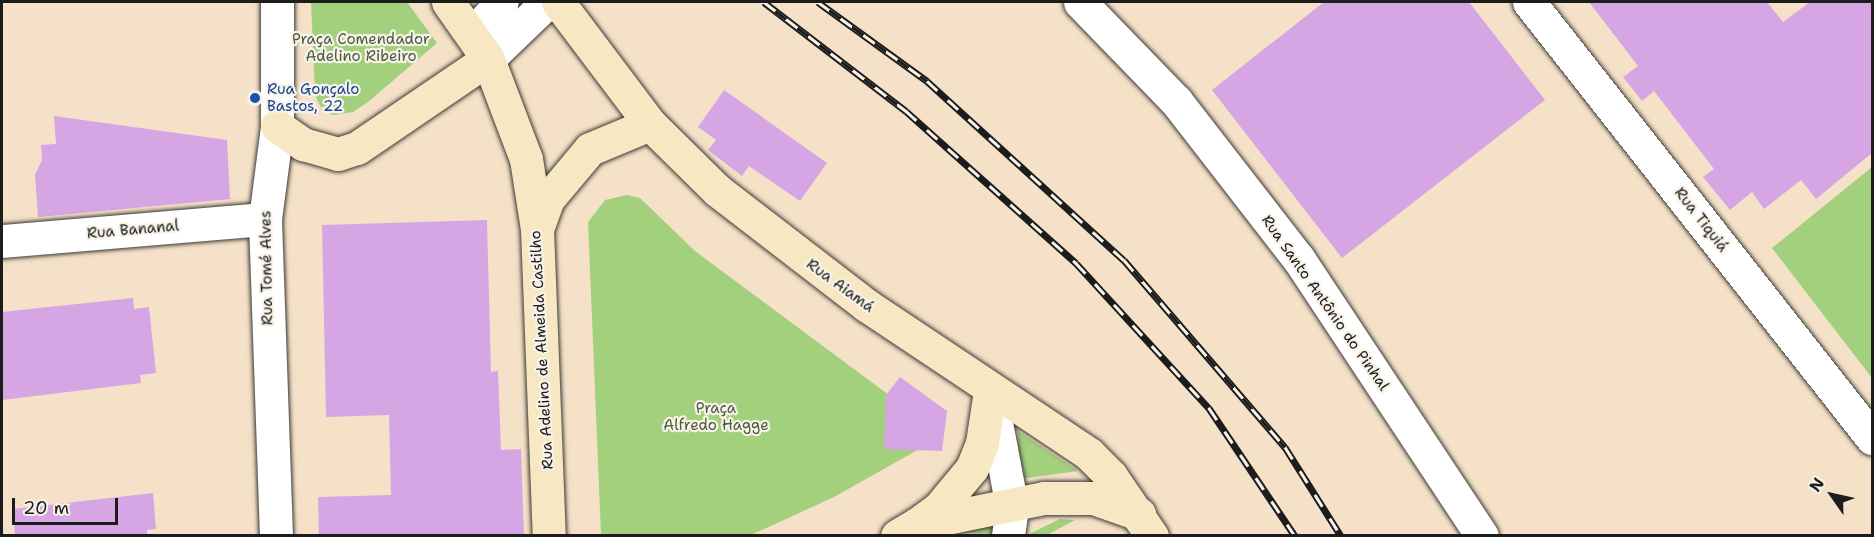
<!DOCTYPE html>
<meta charset="utf-8">
<style>
body{margin:0}
#map{position:relative;width:1874px;height:537px;overflow:hidden;background:#f5e1c8;font-family:"Shantell Sans",sans-serif}
div>[style]{position:absolute}
.green>*{inset:0;background:#a3d07d}
.building>*{inset:0;background:#d5a6e3}
.roads{filter:drop-shadow(0 0 2px #3d3a36) drop-shadow(0 0 2px #3d3a36)}
.minor>*{height:33px;margin:-16.5px;padding:0 16.5px;transform-origin:16.5px;border-radius:16.5px;background:#fff}
.tertiary>*{height:33px;margin:-16.5px;padding:0 16.5px;transform-origin:16.5px;border-radius:16.5px;background:#fff}
.secondary>*{height:33px;margin:-16.5px;padding:0 16.5px;transform-origin:16.5px;border-radius:16.5px;background:#f8e7c3}
.rail>*{height:7px;margin-top:-3.5px;transform-origin:0;background:repeating-linear-gradient(90deg,#f7f3e8 0 14px,#1c1c1c 0 28px);box-sizing:border-box;border-block:2px solid #1c1c1c}
.dots>*{width:16px;height:16px;translate:-50% -50%;box-sizing:border-box;border:3px solid #f7f3e8;border-radius:50%}
span{translate:-50% -50%;white-space:nowrap;text-align:center;line-height:1.15;-webkit-text-stroke:4.5px #f7f3e8;paint-order:stroke}
.park-label{font-size:15px;color:#4b5b3e}
.transit-label{font-size:15px;color:#164399}
.left{translate:0 -50%;text-align:left}
.street-label{font-size:15px;color:#1c1c1c}
.frame{position:absolute;inset:0;border:3px solid #1c1c1c;pointer-events:none}
.north{position:absolute;left:1802px;top:465px;width:60px;height:60px;-webkit-text-stroke:4px #f7f3e8;paint-order:stroke;rotate:304deg;font-size:16px;font-weight:700;line-height:24px;text-align:center;color:#1c1c1c}
.north::after{content:'';display:block;margin:auto;width:21px;height:27px;background:#1c1c1c;clip-path:polygon(50% 0,100% 100%,50% 72%,0 100%)}
.scale{position:absolute;left:12px;top:498px;width:106px;height:27px;box-sizing:border-box;border:3px solid #1c1c1c;border-top:0;padding-left:8px;font-size:18px;line-height:21px;white-space:nowrap;color:#1c1c1c;-webkit-text-stroke:4px #f7f3e8;paint-order:stroke}
</style>
<div id="map">
<div class="green">
<div style="clip-path:polygon(311px 2px,407px 2px,437px 43px,368px 102px,353px 112px,333px 115px,322px 110px,315px 95px)"></div>
<div style="clip-path:polygon(1872px 167px,1872px 378px,1772px 248px)"></div>
<div style="clip-path:polygon(627px 195px,640px 198px,695px 251px,897px 401px,937px 439px,834px 497px,751px 535px,601px 535px,588px 222px,605px 200px)"></div>
<div style="clip-path:polygon(1018px 431px,1078px 471px,1020px 479px)"></div>
<div style="clip-path:polygon(1060px 519px,1075px 520px,1047px 535px,1027px 535px)"></div>
<div style="clip-path:polygon(994px 524px,993px 535px,959px 532px)"></div>
</div>
<div class="building">
<div style="clip-path:polygon(1324px 2px,1469px 2px,1545px 100px,1342px 258px,1212px 90px)"></div>
<div style="clip-path:polygon(1589px 2px,1767px 2px,1783px 22px,1810px 2px,1872px 2px,1872px 153px,1816px 199px,1801px 180px,1764px 209px,1752px 192px,1730px 210px,1703px 177px,1714px 169px,1654px 91px,1642px 101px,1623px 77px,1638px 66px)"></div>
<div style="clip-path:polygon(724px 90px,827px 163px,800px 201px,749px 166px,742px 176px,708px 150px,716px 140px,698px 127px)"></div>
<div style="clip-path:polygon(54px 116px,227px 140px,230px 199px,38px 217px,35px 175px,42px 160px,41px 145px,56px 144px)"></div>
<div style="clip-path:polygon(487px 220px,491px 372px,498px 371px,501px 450px,521px 449px,524px 536px,319px 536px,318px 497px,391px 495px,389px 415px,326px 417px,322px 225px)"></div>
<div style="clip-path:polygon(133px 298px,134px 309px,149px 307px,156px 373px,140px 375px,141px 383px,2px 400px,2px 312px)"></div>
<div style="clip-path:polygon(900px 377px,947px 411px,942px 451px,884px 449px,886px 395px)"></div>
<div style="clip-path:polygon(153px 493px,156px 529px,147px 530px,147px 536px,15px 536px,13px 509px)"></div>
</div>
<div class="roads">
<div class="minor">
<div style="left:1080px;top:2px;width:138px;rotate:45.9deg"></div>
<div style="left:1176px;top:101px;width:199px;rotate:52.2deg"></div>
<div style="left:1298px;top:258px;width:333px;rotate:56.5deg"></div>
<div style="left:1529px;top:2px;width:555px;rotate:51.81deg"></div>
<div style="left:2px;top:241px;width:264px;rotate:-4.8deg"></div>
<div style="left:991px;top:396px;width:113px;rotate:79.3deg"></div>
<div style="left:1012px;top:507px;width:29px;rotate:98deg"></div>
<div style="left:276px;top:536px;width:317px;rotate:-92deg"></div>
<div style="left:265px;top:219px;width:94px;rotate:-82.6deg"></div>
<div style="left:277px;top:126px;width:124px;rotate:-90deg"></div>
</div>
<div class="tertiary">
<div style="left:473px;top:33px;width:42px;rotate:-46.9deg"></div>
<div style="left:488px;top:59px;width:82px;rotate:-44deg"></div>
</div>
<div class="secondary">
<div style="left:448px;top:2px;width:70px;rotate:54.9deg"></div>
<div style="left:488px;top:59px;width:107px;rotate:69.2deg"></div>
<div style="left:526px;top:159px;width:71px;rotate:81.1deg"></div>
<div style="left:537px;top:229px;width:307px;rotate:87.8deg"></div>
<div style="left:558px;top:2px;width:153px;rotate:53deg"></div>
<div style="left:650px;top:124px;width:95px;rotate:44.6deg"></div>
<div style="left:718px;top:191px;width:187px;rotate:37.6deg"></div>
<div style="left:866px;top:305px;width:268px;rotate:33.7deg"></div>
<div style="left:1089px;top:454px;width:31px;rotate:45deg"></div>
<div style="left:1111px;top:476px;width:73px;rotate:55.7deg"></div>
<div style="left:277px;top:126px;width:32px;rotate:35deg"></div>
<div style="left:303px;top:144px;width:36px;rotate:16deg"></div>
<div style="left:338px;top:154px;width:20px;rotate:-18deg"></div>
<div style="left:357px;top:148px;width:158px;rotate:-34.2deg"></div>
<div style="left:537px;top:229px;width:32px;rotate:-70deg"></div>
<div style="left:548px;top:199px;width:65px;rotate:-50deg"></div>
<div style="left:590px;top:149px;width:65px;rotate:-22.6deg"></div>
<div style="left:917px;top:524px;width:26px;rotate:-36deg"></div>
<div style="left:938px;top:509px;width:53px;rotate:-50.3deg"></div>
<div style="left:972px;top:468px;width:27px;rotate:-68deg"></div>
<div style="left:982px;top:443px;width:53px;rotate:-81.3deg"></div>
<div style="left:897px;top:536px;width:23px;rotate:-31deg"></div>
<div style="left:917px;top:524px;width:130px;rotate:-11.6deg"></div>
<div style="left:1044px;top:498px;width:49px"></div>
<div style="left:1093px;top:498px;width:49px;rotate:19.2deg"></div>
</div>
</div>
<div class="rail">
<div style="left:764px;top:2px;width:179px;rotate:37.5deg"></div>
<div style="left:906px;top:111px;width:228px;rotate:41.8deg"></div>
<div style="left:1076px;top:263px;width:197px;rotate:47.5deg"></div>
<div style="left:1209px;top:408px;width:154px;rotate:56.1deg"></div>
<div style="left:818px;top:2px;width:135px;rotate:35.9deg"></div>
<div style="left:927px;top:81px;width:266px;rotate:42.3deg"></div>
<div style="left:1124px;top:260px;width:247px;rotate:49.3deg"></div>
<div style="left:1285px;top:447px;width:105px;rotate:57.8deg"></div>
</div>
<div class="dots">
<div style="left:255px;top:98px;background:#1a4fb4"></div>
</div>
<div class="park-label">
<span style="left:361px;top:48px">Praça Comendador<br>Adelino Ribeiro</span>
<span style="left:716px;top:417px">Praça<br>Alfredo Hagge</span>
</div>
<div class="transit-label">
<span class="left" style="left:267px;top:98px">Rua Gonçalo<br>Bastos, 22</span>
</div>
<div class="street-label">
<span style="left:1701px;top:220px;rotate:52deg">Rua Tiquiá</span>
<span style="left:133px;top:230px;rotate:-5deg">Rua Bananal</span>
<span style="left:267px;top:268px;rotate:-91deg">Rua Tomé Alves</span>
<span style="left:840px;top:286px;rotate:36deg">Rua Aiamá</span>
<span style="left:1325px;top:303px;rotate:55deg">Rua Santo Antônio do Pinhal</span>
<span style="left:542px;top:350px;rotate:-93deg">Rua Adelino de Almeida Castilho</span>
</div>
<div class="frame"></div>
<div class="north">N</div>
<div class="scale">20 m</div>
</div>
